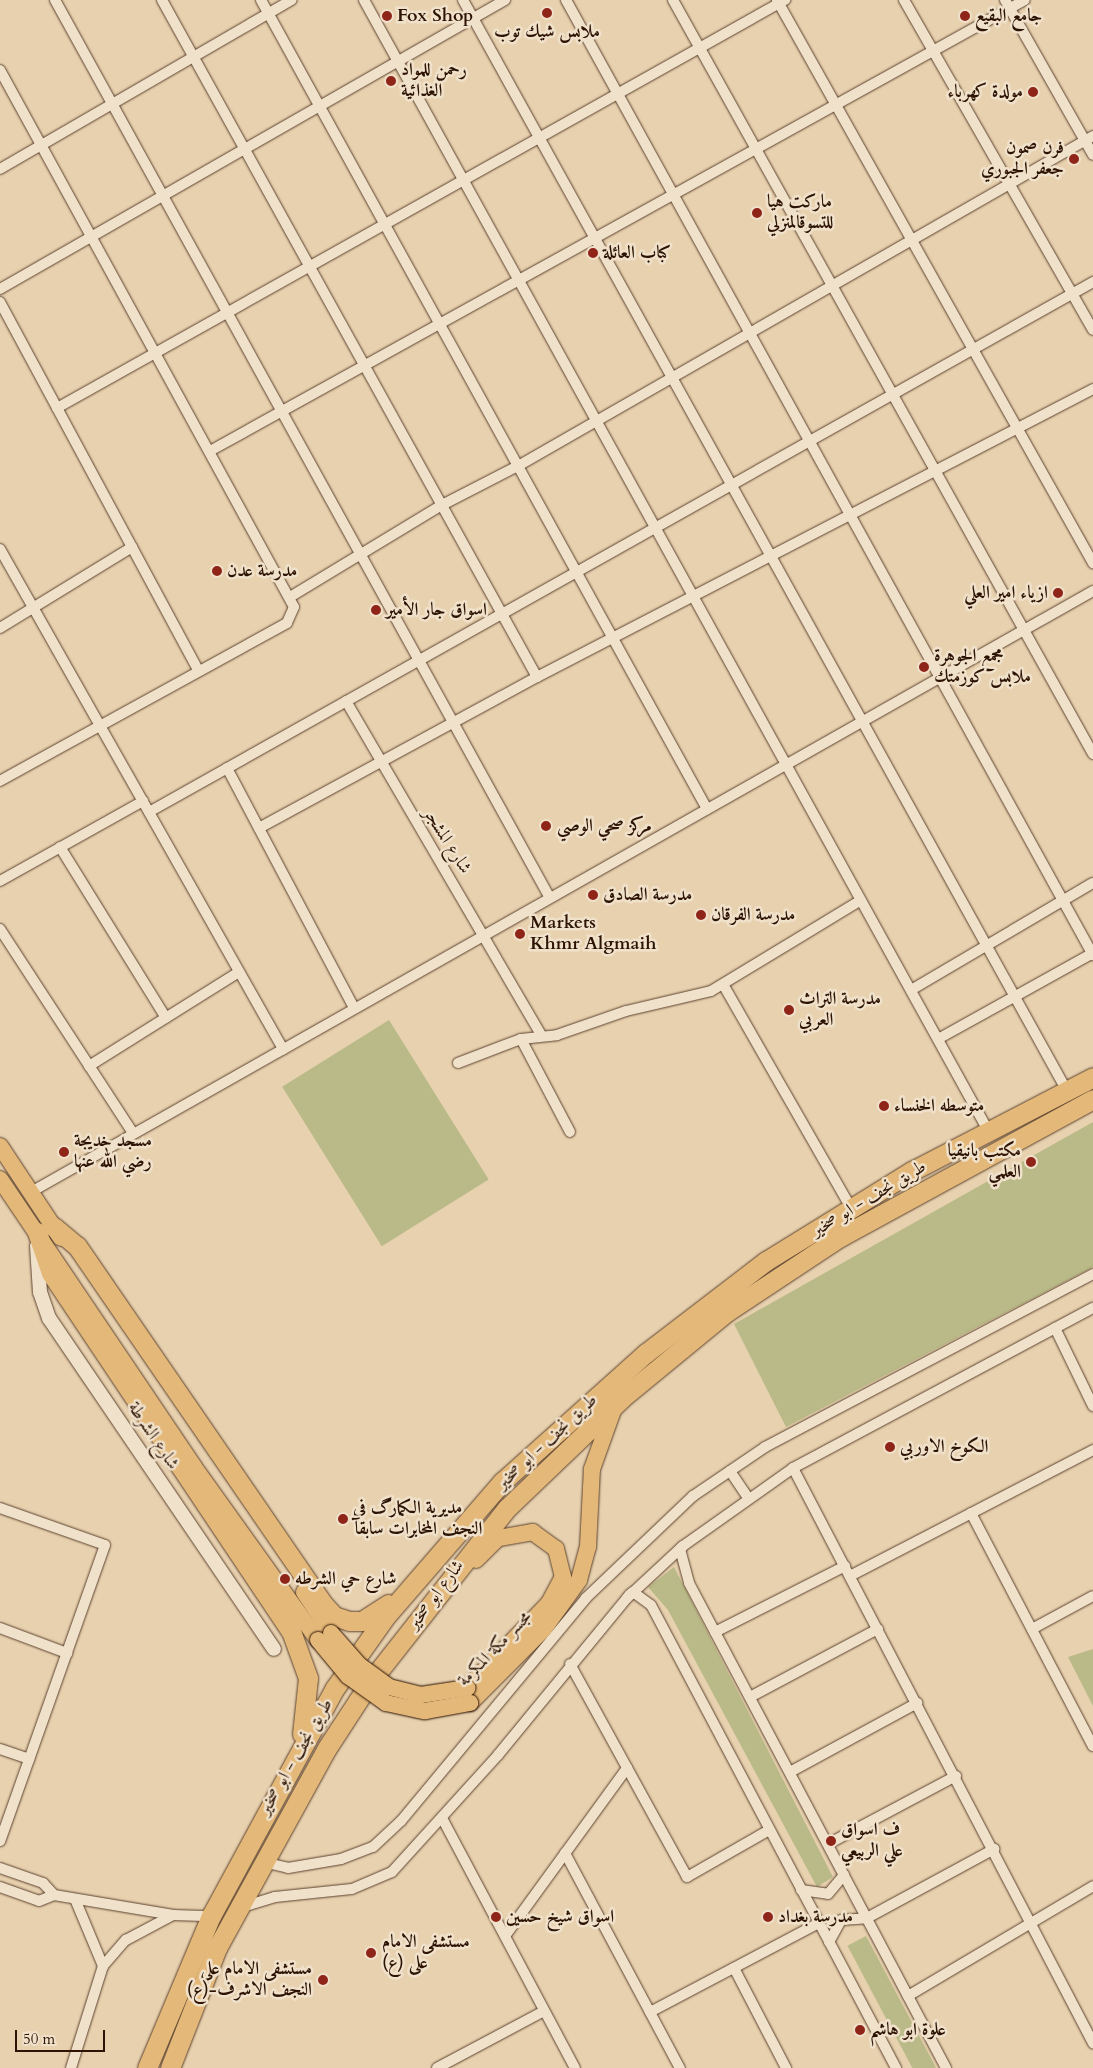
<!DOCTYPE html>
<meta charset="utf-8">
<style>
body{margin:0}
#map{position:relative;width:1093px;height:2068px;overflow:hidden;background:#e8d1af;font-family:Cardo,Amiri,serif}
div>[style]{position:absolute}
.green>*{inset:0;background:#b9ba88;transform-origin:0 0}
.roads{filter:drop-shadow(0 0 1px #5c422e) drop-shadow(0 0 1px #5c422e)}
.street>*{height:10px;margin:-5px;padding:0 5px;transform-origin:5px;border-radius:5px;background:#f0e1cb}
.secondary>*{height:14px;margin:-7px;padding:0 7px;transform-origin:7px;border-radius:7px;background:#f0e1cb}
.primary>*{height:16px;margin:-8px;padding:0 8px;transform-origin:8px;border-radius:8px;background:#e4b878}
.highway>*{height:19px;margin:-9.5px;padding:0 9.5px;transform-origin:9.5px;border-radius:9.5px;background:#e4b878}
.bridges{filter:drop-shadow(0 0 1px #2d1303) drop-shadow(0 0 1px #2d1303)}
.primary-bridge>*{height:16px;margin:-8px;padding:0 8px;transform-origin:8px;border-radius:8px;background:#e4b878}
.dots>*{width:14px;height:14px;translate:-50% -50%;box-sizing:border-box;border:2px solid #f0e1cb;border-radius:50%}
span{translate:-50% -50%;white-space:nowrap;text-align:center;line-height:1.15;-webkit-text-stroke:5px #f0e1cb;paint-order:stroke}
.poi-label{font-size:18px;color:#2d1303;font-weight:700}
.left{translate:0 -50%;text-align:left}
.right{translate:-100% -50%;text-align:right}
.street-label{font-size:18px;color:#2d1303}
.scale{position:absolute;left:15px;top:2030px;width:90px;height:22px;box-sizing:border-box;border:2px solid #2d1303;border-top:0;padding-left:6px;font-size:15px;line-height:18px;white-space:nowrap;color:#2d1303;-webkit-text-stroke:4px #f0e1cb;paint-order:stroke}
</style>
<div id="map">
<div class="green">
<div style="left:389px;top:1020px;width:188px;height:126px;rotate:58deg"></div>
<div style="clip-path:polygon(1093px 1122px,1093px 1267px,786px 1427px,734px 1324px)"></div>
<div style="clip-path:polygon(674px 1567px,833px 1877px,817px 1887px,668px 1610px,648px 1587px)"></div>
<div style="clip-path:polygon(1093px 1649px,1093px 1706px,1068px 1657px)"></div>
<div style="left:866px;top:1936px;width:149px;height:21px;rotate:62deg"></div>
</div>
<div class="roads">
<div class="street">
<div style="left:55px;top:0;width:1025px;rotate:61.14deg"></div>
<div style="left:162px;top:0;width:774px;rotate:61.02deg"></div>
<div style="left:261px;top:0;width:924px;rotate:61.13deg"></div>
<div style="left:364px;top:0;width:1293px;rotate:61.1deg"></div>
<div style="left:463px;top:0;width:1247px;rotate:61.03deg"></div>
<div style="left:566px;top:0;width:1091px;rotate:61.11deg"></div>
<div style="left:673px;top:0;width:863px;rotate:60.88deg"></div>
<div style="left:777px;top:0;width:646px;rotate:60.7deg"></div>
<div style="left:904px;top:0;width:380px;rotate:60.2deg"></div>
<div style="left:1005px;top:0;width:178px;rotate:60.4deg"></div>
<div style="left:0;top:70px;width:612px;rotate:61.3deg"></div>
<div style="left:294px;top:607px;width:17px;rotate:114deg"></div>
<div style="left:287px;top:623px;width:328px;rotate:151.2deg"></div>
<div style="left:0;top:169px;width:337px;rotate:-30.1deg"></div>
<div style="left:0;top:289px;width:582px;rotate:-29.78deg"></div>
<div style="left:0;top:302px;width:418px;rotate:61.7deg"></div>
<div style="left:57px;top:408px;width:835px;rotate:-29.27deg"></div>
<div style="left:210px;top:451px;width:931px;rotate:-28.96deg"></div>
<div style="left:0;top:549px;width:575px;rotate:60.49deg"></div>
<div style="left:290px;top:597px;width:178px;rotate:-31.2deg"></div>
<div style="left:442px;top:505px;width:85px;rotate:-27.2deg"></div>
<div style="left:518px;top:466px;width:663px;rotate:-29.85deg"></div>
<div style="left:0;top:628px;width:155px;rotate:-31.5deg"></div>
<div style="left:346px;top:701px;width:388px;rotate:59.7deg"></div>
<div style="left:227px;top:768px;width:272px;rotate:62.1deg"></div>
<div style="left:149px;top:812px;width:1083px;rotate:-29.31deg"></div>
<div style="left:259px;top:828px;width:316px;rotate:-28.5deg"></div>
<div style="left:537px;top:677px;width:626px;rotate:-27.38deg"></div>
<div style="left:60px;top:847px;width:201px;rotate:58.2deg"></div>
<div style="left:0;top:881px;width:164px;rotate:-29.2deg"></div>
<div style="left:0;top:929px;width:244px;rotate:56.9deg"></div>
<div style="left:724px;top:986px;width:256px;rotate:60.2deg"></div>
<div style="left:911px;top:990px;width:211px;rotate:-30.5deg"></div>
<div style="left:521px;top:1039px;width:105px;rotate:62.2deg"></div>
<div style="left:938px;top:1039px;width:177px;rotate:-29deg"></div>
<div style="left:458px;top:1063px;width:67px;rotate:-20.9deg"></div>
<div style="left:521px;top:1039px;width:36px;rotate:-6deg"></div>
<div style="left:557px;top:1035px;width:73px;rotate:-19.2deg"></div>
<div style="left:626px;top:1011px;width:87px;rotate:-13.2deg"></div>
<div style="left:711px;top:991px;width:175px;rotate:-31.2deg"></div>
<div style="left:89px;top:1066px;width:177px;rotate:-32.1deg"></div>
<div style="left:31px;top:1192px;width:1220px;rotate:-29.51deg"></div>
<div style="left:1055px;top:1328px;width:87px;rotate:64deg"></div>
<div style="left:793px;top:1468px;width:649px;rotate:62.45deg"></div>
<div style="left:730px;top:1471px;width:30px;rotate:56deg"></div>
<div style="left:0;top:1508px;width:111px;rotate:19.4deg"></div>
<div style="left:105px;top:1545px;width:314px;rotate:109.5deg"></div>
<div style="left:971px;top:1513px;width:263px;rotate:62.4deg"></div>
<div style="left:683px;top:1546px;width:4px;rotate:135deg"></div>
<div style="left:680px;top:1549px;width:35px;rotate:75deg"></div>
<div style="left:689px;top:1583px;width:549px;rotate:62.08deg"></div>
<div style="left:850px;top:1576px;width:274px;rotate:-27.4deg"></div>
<div style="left:629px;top:1595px;width:5px;rotate:-37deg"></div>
<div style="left:633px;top:1592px;width:22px;rotate:36deg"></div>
<div style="left:651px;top:1605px;width:524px;rotate:62.11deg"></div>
<div style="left:0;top:1628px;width:72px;rotate:20.5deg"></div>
<div style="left:1032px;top:1629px;width:69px;rotate:-28.4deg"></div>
<div style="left:715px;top:1632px;width:146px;rotate:-26.9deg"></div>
<div style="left:570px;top:1664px;width:243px;rotate:61.2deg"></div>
<div style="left:687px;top:1877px;width:95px;rotate:-29.8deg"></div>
<div style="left:750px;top:1697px;width:145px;rotate:-28deg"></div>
<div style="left:0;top:1749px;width:31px;rotate:19deg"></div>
<div style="left:790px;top:1772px;width:145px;rotate:-28.5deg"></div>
<div style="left:442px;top:1818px;width:283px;rotate:62deg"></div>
<div style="left:828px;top:1844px;width:145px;rotate:-28deg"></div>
<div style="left:565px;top:1853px;width:244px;rotate:61.9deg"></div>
<div style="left:263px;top:1862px;width:26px;rotate:13deg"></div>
<div style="left:288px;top:1868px;width:54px;rotate:-9.6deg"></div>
<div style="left:341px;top:1859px;width:34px;rotate:-21deg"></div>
<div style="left:373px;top:1847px;width:38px;rotate:-43deg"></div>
<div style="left:401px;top:1821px;width:290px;rotate:-50.3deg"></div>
<div style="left:586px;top:1598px;width:148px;rotate:-43.6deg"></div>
<div style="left:693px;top:1496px;width:87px;rotate:-34.2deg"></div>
<div style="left:765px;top:1447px;width:371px;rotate:-27.8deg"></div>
<div style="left:0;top:1868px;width:46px;rotate:19.2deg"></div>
<div style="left:43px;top:1883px;width:16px;rotate:47deg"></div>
<div style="left:0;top:1887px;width:41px;rotate:19.7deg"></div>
<div style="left:39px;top:1901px;width:16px;rotate:-22deg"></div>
<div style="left:54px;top:1895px;width:121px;rotate:9.5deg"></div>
<div style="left:173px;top:1915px;width:38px;rotate:2deg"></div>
<div style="left:801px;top:1890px;width:27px;rotate:8deg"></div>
<div style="left:828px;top:1894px;width:25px;rotate:-50deg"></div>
<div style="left:75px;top:1899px;width:73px;rotate:67.3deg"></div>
<div style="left:239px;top:1908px;width:38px;rotate:-17deg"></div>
<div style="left:275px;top:1897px;width:77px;rotate:-5.9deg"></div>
<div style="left:352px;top:1889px;width:43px;rotate:-23deg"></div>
<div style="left:392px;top:1872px;width:158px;rotate:-47.8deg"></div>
<div style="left:498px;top:1755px;width:203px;rotate:-50.6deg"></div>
<div style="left:627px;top:1598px;width:76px;rotate:-42.9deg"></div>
<div style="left:683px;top:1546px;width:135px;rotate:-35.3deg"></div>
<div style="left:793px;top:1468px;width:340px;rotate:-28.1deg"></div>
<div style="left:505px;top:1936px;width:208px;rotate:-54deg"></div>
<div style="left:829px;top:1942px;width:25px;rotate:-61deg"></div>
<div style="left:841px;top:1920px;width:26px;rotate:-4deg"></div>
<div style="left:867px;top:1918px;width:145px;rotate:-28.5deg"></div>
<div style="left:734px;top:1968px;width:113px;rotate:62.5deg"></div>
<div style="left:908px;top:1996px;width:215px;rotate:-30.7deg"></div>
<div style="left:650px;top:2012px;width:191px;rotate:-27.8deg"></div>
<div style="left:71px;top:2068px;width:107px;rotate:-72.6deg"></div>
<div style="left:103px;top:1966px;width:35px;rotate:-49deg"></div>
<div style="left:126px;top:1940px;width:53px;rotate:-28deg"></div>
<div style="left:437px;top:2068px;width:121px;rotate:-28deg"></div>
</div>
<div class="secondary">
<div style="left:37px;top:1246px;width:46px;rotate:86.3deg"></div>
<div style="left:40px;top:1292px;width:28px;rotate:71deg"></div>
<div style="left:49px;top:1318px;width:400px;rotate:55.8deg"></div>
</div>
<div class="primary">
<div style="left:0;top:1146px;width:110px;rotate:56.5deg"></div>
<div style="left:0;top:1179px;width:347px;rotate:56deg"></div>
<div style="left:194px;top:1467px;width:213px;rotate:54.4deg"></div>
<div style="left:304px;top:1592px;width:49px;rotate:56.6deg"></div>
<div style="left:467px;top:1688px;width:118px;rotate:-46deg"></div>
<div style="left:549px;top:1603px;width:30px;rotate:-62deg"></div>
<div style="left:563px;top:1577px;width:29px;rotate:-104deg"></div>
<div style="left:556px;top:1549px;width:29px;rotate:-144deg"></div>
<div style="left:533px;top:1532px;width:36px;rotate:170deg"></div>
<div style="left:498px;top:1538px;width:31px;rotate:135deg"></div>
<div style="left:470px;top:1703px;width:103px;rotate:-45deg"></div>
<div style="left:543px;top:1630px;width:62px;rotate:-54.2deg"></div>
<div style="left:579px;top:1580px;width:34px;rotate:-75deg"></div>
<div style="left:588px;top:1547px;width:78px;rotate:-87.1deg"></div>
<div style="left:592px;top:1469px;width:65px;rotate:-70.2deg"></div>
</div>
<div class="highway">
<div style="left:54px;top:1227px;width:30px;rotate:40deg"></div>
<div style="left:77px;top:1246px;width:434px;rotate:55.5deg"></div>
<div style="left:323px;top:1604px;width:16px;rotate:47deg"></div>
<div style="left:334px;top:1616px;width:16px;rotate:18deg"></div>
<div style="left:349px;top:1621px;width:13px"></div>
<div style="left:362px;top:1621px;width:31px;rotate:-33deg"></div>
<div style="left:37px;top:1232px;width:43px;rotate:71.1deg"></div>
<div style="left:51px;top:1273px;width:431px;rotate:56.2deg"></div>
<div style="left:291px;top:1631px;width:50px;rotate:70.1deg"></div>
<div style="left:308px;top:1678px;width:56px;rotate:96.1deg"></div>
<div style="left:147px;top:2068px;width:165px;rotate:-67.2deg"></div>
<div style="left:211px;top:1916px;width:260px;rotate:-61.5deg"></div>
<div style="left:335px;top:1688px;width:87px;rotate:-54.8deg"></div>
<div style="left:385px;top:1617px;width:179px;rotate:-49.1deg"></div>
<div style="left:502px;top:1482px;width:193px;rotate:-41.9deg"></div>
<div style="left:646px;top:1353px;width:151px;rotate:-37.5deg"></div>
<div style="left:766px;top:1261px;width:172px;rotate:-31.7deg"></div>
<div style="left:912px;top:1171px;width:204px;rotate:-27.4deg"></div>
<div style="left:170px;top:2068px;width:129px;rotate:-68.6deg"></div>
<div style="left:217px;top:1948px;width:228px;rotate:-61.2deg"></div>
<div style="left:327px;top:1748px;width:79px;rotate:-56.9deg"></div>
<div style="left:370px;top:1682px;width:221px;rotate:-51.8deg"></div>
<div style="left:507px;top:1508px;width:159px;rotate:-43.7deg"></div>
<div style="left:622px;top:1398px;width:137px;rotate:-39.4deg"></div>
<div style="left:728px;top:1311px;width:134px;rotate:-33.5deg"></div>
<div style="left:840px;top:1237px;width:288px;rotate:-28.6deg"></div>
</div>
</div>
<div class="bridges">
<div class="primary-bridge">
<div style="left:331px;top:1633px;width:43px;rotate:48.8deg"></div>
<div style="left:359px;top:1665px;width:37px;rotate:36deg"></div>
<div style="left:389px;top:1687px;width:33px;rotate:14deg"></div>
<div style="left:421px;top:1695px;width:47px;rotate:-8.7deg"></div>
<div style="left:318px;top:1640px;width:47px;rotate:50.2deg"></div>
<div style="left:348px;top:1676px;width:47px;rotate:35.4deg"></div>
<div style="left:386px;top:1703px;width:40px;rotate:12deg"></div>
<div style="left:425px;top:1711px;width:46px;rotate:-10.1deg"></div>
</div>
</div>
<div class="dots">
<div style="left:547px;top:13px;background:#8f2418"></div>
<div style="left:387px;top:16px;background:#8f2418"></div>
<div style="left:965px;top:16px;background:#8f2418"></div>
<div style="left:391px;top:81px;background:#8f2418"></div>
<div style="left:1033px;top:92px;background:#8f2418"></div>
<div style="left:1074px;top:159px;background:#8f2418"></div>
<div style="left:757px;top:213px;background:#8f2418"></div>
<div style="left:593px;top:253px;background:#8f2418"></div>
<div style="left:217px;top:571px;background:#8f2418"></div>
<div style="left:1058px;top:593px;background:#8f2418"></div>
<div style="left:376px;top:610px;background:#8f2418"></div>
<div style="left:924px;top:667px;background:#8f2418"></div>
<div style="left:546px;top:826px;background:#8f2418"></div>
<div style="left:593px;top:895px;background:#8f2418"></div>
<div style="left:701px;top:915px;background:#8f2418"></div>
<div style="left:520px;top:934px;background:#8f2418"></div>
<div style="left:789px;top:1010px;background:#8f2418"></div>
<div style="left:884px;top:1106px;background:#8f2418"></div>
<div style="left:64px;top:1152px;background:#8f2418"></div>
<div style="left:1031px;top:1162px;background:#8f2418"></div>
<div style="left:890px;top:1447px;background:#8f2418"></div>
<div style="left:343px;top:1519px;background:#8f2418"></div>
<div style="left:285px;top:1579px;background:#8f2418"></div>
<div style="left:831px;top:1841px;background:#8f2418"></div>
<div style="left:496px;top:1917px;background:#8f2418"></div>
<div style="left:768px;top:1917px;background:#8f2418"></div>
<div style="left:371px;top:1953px;background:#8f2418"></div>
<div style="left:323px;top:1980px;background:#8f2418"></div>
<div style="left:860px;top:2030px;background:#8f2418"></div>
</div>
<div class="poi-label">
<span class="left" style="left:397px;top:16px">Fox Shop</span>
<span class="left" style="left:975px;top:16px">جامع البقيع</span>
<span style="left:547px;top:32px">ملابس شيك توب</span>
<span class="left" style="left:401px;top:81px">رحمن للمواد<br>الغذائية</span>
<span class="right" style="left:1023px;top:92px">مولدة كهرباء</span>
<span class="right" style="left:1064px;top:159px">فرن صمون<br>جعفر الجبوري</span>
<span class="left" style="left:767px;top:213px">ماركت هيا<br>للتسوقالمنزلي</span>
<span class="left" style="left:603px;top:253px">كباب العائلة</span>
<span class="left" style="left:227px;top:571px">مدرسة عدن</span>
<span class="right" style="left:1048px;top:593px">ازياء امير العلي</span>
<span class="left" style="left:386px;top:610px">اسواق جار الأمير</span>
<span class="left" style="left:934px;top:667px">مجمع الجوهرة<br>ملابس كوزمتك</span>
<span class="left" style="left:557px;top:826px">مركز صحي الوصي</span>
<span class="left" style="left:603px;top:895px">مدرسة الصادق</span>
<span class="left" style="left:711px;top:915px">مدرسة الفرقان</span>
<span class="left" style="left:530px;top:934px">Markets<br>Khmr Algmaih</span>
<span class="left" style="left:799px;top:1010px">مدرسة التراث<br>العربي</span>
<span class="left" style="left:894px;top:1106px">متوسطه الخنساء</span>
<span class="left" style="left:74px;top:1152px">مسجد خديجة<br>رضي الله عنها</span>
<span class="right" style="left:1021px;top:1162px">مكتب بانيقيا<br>العلمي</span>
<span class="left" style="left:900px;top:1447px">الكوخ الاوربي</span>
<span class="left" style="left:353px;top:1519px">مديرية الكمارگ في<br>النجف المخابرات سابقآ</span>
<span class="left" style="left:295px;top:1579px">شارع حي الشرطه</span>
<span class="left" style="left:841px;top:1841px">ف اسواق<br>علي الربيعي</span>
<span class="left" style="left:506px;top:1917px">اسواق شيخ حسين</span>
<span class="left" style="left:778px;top:1917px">مدرسة بغداد</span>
<span class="left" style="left:382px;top:1953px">مستشفی الامام<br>علی (ع)</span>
<span class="right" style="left:312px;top:1980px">مستشفى الامام علي<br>(ع)-النجف الاشرف</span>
<span class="left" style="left:870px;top:2030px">علوة ابو هاشم</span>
</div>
<div class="street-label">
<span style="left:447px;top:841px;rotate:58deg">شارع المشجر</span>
<span style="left:869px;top:1199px;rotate:-31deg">طريق نجف - ابو صخير</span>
<span style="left:153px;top:1436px;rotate:56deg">شارع الشرطة</span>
<span style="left:547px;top:1442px;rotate:-43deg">طريق نجف - ابو صخير</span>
<span style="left:436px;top:1595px;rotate:-53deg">شارع ابو صخير</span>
<span style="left:495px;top:1649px;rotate:-46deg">مجسر مكة المكرمة</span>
<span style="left:296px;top:1757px;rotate:-60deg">طريق نجف - ابو صخير</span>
</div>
<div class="scale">50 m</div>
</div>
